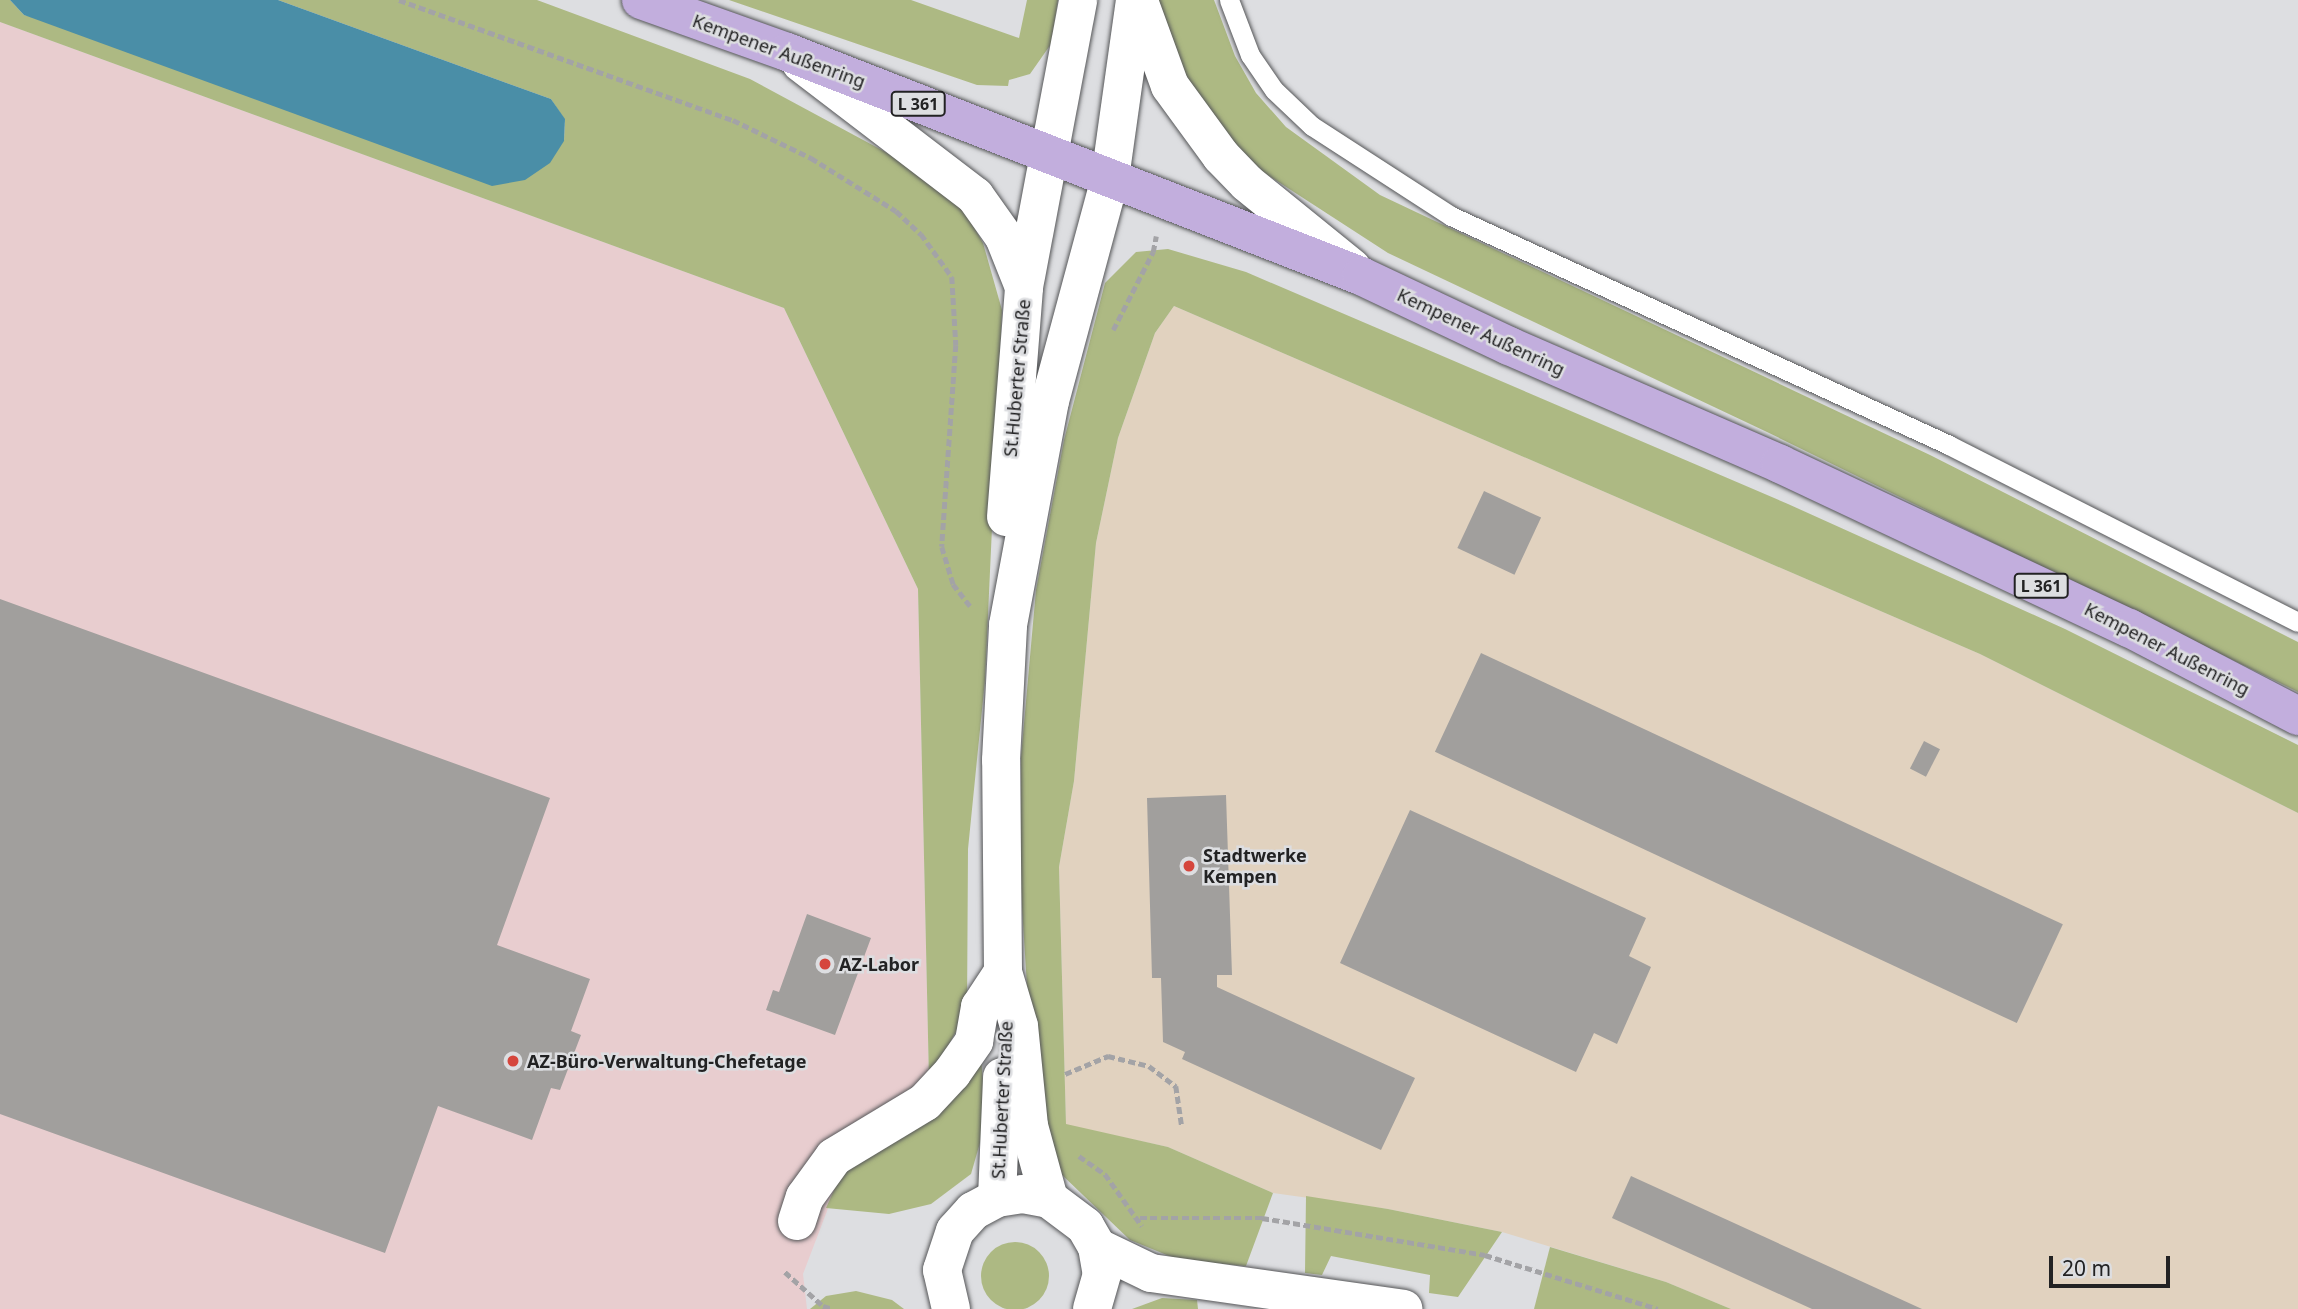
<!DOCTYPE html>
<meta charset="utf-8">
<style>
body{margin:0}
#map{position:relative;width:2298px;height:1309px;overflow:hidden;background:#dddee1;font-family:"Noto Sans",sans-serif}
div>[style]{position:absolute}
.commercial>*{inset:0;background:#e8cdcf}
.industrial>*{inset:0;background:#e1d2bf}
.green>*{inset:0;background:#adb983}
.round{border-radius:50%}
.water>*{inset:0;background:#4a8ea7}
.building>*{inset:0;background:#a19f9d;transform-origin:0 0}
.path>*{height:4.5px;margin-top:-2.25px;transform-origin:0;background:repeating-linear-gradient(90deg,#a3a3a6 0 7px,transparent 0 10.5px)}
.roads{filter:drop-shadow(0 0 2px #555658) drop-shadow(0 0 2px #555658)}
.service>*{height:19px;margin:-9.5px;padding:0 9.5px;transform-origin:9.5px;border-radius:9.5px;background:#fff}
.minor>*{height:38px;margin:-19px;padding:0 19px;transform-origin:19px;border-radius:19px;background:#fff}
.tertiary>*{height:38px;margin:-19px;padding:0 19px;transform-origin:19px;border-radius:19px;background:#fff}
.primary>*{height:38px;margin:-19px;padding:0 19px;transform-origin:19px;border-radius:19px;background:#c2aedd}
.dots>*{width:19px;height:19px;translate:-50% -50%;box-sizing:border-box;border:4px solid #dddee1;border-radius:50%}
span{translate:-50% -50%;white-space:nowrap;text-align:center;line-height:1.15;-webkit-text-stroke:5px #dddee1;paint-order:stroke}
.shield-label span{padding:2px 5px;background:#dddee1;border:2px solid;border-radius:5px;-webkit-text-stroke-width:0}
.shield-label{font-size:16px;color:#222223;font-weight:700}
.street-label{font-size:18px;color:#222223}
.poi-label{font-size:18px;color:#222223;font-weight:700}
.left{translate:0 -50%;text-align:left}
.scale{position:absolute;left:2049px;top:1256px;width:121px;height:32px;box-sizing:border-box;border:4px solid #222223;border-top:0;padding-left:9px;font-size:21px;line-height:24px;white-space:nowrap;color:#222223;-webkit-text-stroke:5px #dddee1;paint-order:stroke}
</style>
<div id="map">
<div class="commercial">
<div style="clip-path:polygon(0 22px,784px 308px,918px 589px,929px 1081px,840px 1177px,803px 1274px,807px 1309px,0 1309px)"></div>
</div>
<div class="industrial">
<div style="clip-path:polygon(1174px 306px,1980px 654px,2298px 813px,2298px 1309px,1731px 1309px,1666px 1282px,1502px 1232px,1388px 1209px,1273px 1193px,1168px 1147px,1066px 1125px,1059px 867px,1074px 781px,1096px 543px,1118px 438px,1155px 333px)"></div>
</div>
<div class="green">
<div style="clip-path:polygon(0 0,10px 0,24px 15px,564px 141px,565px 120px,551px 99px,278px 0,537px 0,750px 79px,917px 169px,958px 199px,983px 243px,1002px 310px,985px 680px,968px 849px,967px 1011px,929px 1081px,918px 589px,784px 308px,0 22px)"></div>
<div style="clip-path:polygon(729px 0,911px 0,1019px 38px,1027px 0,1058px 0,1051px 44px,1030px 74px,1009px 80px,1008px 86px,977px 85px)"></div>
<div style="clip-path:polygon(1157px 0,1214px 0,1235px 56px,1256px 93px,1286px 127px,1380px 195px,1930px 455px,2298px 642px,2298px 692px,1767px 432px,1388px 253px,1263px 172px,1188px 95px)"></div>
<div style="clip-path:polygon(1168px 249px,1246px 272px,1788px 504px,2065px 629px,2298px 745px,2298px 813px,1980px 654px,1174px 306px,1155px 333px,1118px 438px,1096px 543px,1074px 781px,1059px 867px,1066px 1124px,1168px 1147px,1273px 1193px,1246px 1266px,1179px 1260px,1130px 1240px,1060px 1173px,1035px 1114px,1020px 875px,1021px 757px,1036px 590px,1064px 440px,1105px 283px,1136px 252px)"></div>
<div style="clip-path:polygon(981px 1057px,986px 1122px,971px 1174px,931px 1204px,889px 1214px,826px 1208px,840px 1177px)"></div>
<div style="clip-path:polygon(1306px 1196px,1388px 1209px,1502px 1232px,1458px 1297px,1429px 1293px,1430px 1275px,1331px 1256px,1322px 1275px,1305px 1273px)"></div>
<div class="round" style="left:981px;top:1242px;width:68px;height:68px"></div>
<div style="clip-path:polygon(1550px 1247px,1666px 1282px,1731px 1309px,1534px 1309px)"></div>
<div style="clip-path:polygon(856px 1291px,892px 1300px,904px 1309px,810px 1309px,826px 1296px)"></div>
<div style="clip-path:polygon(1162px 1298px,1197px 1300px,1198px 1309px,1132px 1309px)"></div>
</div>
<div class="water">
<div style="clip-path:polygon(10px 0,278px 0,551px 99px,565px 119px,564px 141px,550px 163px,525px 180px,492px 186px,24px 15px)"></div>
</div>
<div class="building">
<div style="left:1484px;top:491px;width:63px;height:63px;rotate:25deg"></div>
<div style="clip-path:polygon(0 599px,550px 798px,497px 945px,590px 979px,571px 1031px,581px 1035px,560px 1090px,551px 1088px,532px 1140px,438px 1106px,385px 1253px,0 1114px)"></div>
<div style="left:1481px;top:653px;width:642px;height:109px;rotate:25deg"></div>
<div style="left:1924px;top:741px;width:18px;height:31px;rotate:27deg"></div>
<div style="clip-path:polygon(1226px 795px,1232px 975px,1217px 975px,1217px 987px,1415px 1078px,1381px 1150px,1182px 1059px,1185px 1052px,1163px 1042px,1161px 978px,1152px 978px,1147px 798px)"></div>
<div style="clip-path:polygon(1410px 810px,1646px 918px,1629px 956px,1651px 967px,1617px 1044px,1594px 1033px,1576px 1072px,1340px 963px)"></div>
<div style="clip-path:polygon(807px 914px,871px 938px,835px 1035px,766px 1010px,773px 990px,779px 992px)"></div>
<div style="clip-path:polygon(1631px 1176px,1922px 1309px,1812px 1309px,1612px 1218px)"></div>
</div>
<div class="path">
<div style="left:399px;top:0;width:355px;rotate:19.8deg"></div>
<div style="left:733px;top:120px;width:87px;rotate:26deg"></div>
<div style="left:811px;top:158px;width:100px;rotate:31.9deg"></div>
<div style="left:896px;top:211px;width:34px;rotate:43deg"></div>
<div style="left:921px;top:234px;width:53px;rotate:54.2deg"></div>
<div style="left:952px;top:277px;width:68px;rotate:86.6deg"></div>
<div style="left:956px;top:345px;width:202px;rotate:94deg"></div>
<div style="left:942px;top:547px;width:39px;rotate:73deg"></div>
<div style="left:953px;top:584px;width:28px;rotate:52deg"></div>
<div style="left:1113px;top:330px;width:88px;rotate:-62.9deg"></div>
<div style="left:1153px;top:252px;width:16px;rotate:-79deg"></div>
<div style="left:1065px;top:1074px;width:47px;rotate:-22.7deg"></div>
<div style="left:1108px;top:1056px;width:42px;rotate:13.7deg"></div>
<div style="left:1149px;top:1066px;width:34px;rotate:37deg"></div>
<div style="left:1176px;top:1086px;width:41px;rotate:81.7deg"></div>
<div style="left:1079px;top:1156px;width:32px;rotate:35deg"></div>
<div style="left:1105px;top:1174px;width:64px;rotate:54.6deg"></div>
<div style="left:1140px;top:1218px;width:122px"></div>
<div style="left:1262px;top:1218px;width:226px;rotate:9.4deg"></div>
<div style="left:1485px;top:1255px;width:181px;rotate:17.3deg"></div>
<div style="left:785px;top:1272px;width:51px;rotate:41.8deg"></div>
<div style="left:823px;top:1306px;width:10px;rotate:17deg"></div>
</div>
<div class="roads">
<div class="service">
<div style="left:1229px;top:0;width:59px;rotate:69.1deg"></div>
<div style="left:1250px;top:55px;width:42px;rotate:55.6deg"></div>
<div style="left:1274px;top:90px;width:52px;rotate:43.5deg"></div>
<div style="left:1312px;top:126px;width:166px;rotate:32.9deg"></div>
<div style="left:1451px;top:216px;width:548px;rotate:24.69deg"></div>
<div style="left:1949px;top:445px;width:391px;rotate:26.9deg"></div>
</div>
<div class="minor">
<div style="left:797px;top:1221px;width:25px;rotate:-72deg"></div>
<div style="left:805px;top:1197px;width:49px;rotate:-54.1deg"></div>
<div style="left:834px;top:1157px;width:106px;rotate:-31.1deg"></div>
<div style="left:925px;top:1102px;width:40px;rotate:-47deg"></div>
<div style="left:952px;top:1073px;width:39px;rotate:-55deg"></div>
<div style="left:974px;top:1041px;width:35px;rotate:-80deg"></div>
<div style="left:980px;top:1007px;width:42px;rotate:-56.7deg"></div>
<div style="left:1097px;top:1247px;width:60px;rotate:25.7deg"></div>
<div style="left:1151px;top:1273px;width:255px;rotate:8.1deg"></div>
</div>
<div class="tertiary">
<div style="left:1139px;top:1px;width:90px;rotate:70deg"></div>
<div style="left:1170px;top:86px;width:87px;rotate:53.9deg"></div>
<div style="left:1221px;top:156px;width:37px;rotate:46deg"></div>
<div style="left:1247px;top:183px;width:135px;rotate:39deg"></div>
<div style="left:801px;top:63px;width:219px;rotate:37.4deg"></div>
<div style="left:975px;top:196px;width:50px;rotate:54.7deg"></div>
<div style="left:1004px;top:237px;width:54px;rotate:68.2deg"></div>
<div style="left:1006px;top:517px;width:231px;rotate:-85.5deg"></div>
<div style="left:1024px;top:287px;width:292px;rotate:-79.3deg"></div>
<div style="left:997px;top:1198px;width:121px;rotate:-87.6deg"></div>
<div style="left:1049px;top:1199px;width:76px;rotate:-105.3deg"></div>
<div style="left:1029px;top:1126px;width:100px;rotate:-95.7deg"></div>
<div style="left:1019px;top:1026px;width:56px;rotate:-106.5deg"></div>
<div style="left:1003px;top:972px;width:212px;rotate:-90.5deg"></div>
<div style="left:1001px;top:760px;width:135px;rotate:-87deg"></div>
<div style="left:1008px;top:625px;width:228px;rotate:-79.4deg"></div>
<div style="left:1050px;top:401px;width:231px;rotate:-74.9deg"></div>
<div style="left:1110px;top:178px;width:180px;rotate:-82deg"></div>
<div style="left:951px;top:1309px;width:40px;rotate:-103deg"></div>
<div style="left:942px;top:1270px;width:41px;rotate:-71.6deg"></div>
<div style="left:955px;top:1231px;width:27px;rotate:-48deg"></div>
<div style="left:973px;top:1211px;width:27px;rotate:-28deg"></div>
<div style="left:997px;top:1198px;width:26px;rotate:-9deg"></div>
<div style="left:1023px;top:1194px;width:26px;rotate:11deg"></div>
<div style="left:1049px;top:1199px;width:45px;rotate:36.9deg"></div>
<div style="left:1085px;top:1226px;width:24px;rotate:60deg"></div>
<div style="left:1097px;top:1247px;width:27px;rotate:80deg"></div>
<div style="left:1102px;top:1274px;width:36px;rotate:106deg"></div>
</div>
<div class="primary">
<div style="left:641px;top:0;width:155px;rotate:19.6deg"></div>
<div style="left:787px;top:52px;width:616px;rotate:21.32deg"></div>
<div style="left:1361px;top:276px;width:164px;rotate:25.3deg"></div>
<div style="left:1509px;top:346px;width:296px;rotate:23.5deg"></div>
<div style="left:1780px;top:464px;width:386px;rotate:25.2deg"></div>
<div style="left:2129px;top:628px;width:191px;rotate:27.5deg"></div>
</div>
</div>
<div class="dots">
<div style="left:1189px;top:866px;background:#d5463d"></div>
<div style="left:825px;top:964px;background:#d5463d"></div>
<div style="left:513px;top:1061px;background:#d5463d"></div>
</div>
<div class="shield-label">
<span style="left:918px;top:104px">L 361</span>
<span style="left:2041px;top:586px">L 361</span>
</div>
<div class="street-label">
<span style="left:779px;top:51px;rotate:20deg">Kempener Außenring</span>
<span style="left:1481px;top:332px;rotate:25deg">Kempener Außenring</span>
<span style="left:1017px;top:378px;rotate:-85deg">St.Huberter Straße</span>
<span style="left:2167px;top:649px;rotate:27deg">Kempener Außenring</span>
<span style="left:1002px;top:1100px;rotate:-87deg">St.Huberter Straße</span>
</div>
<div class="poi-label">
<span class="left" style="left:1203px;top:866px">Stadtwerke<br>Kempen</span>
<span class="left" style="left:839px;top:964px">AZ-Labor</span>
<span class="left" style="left:527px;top:1061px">AZ-Büro-Verwaltung-Chefetage</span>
</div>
<div class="scale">20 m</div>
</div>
